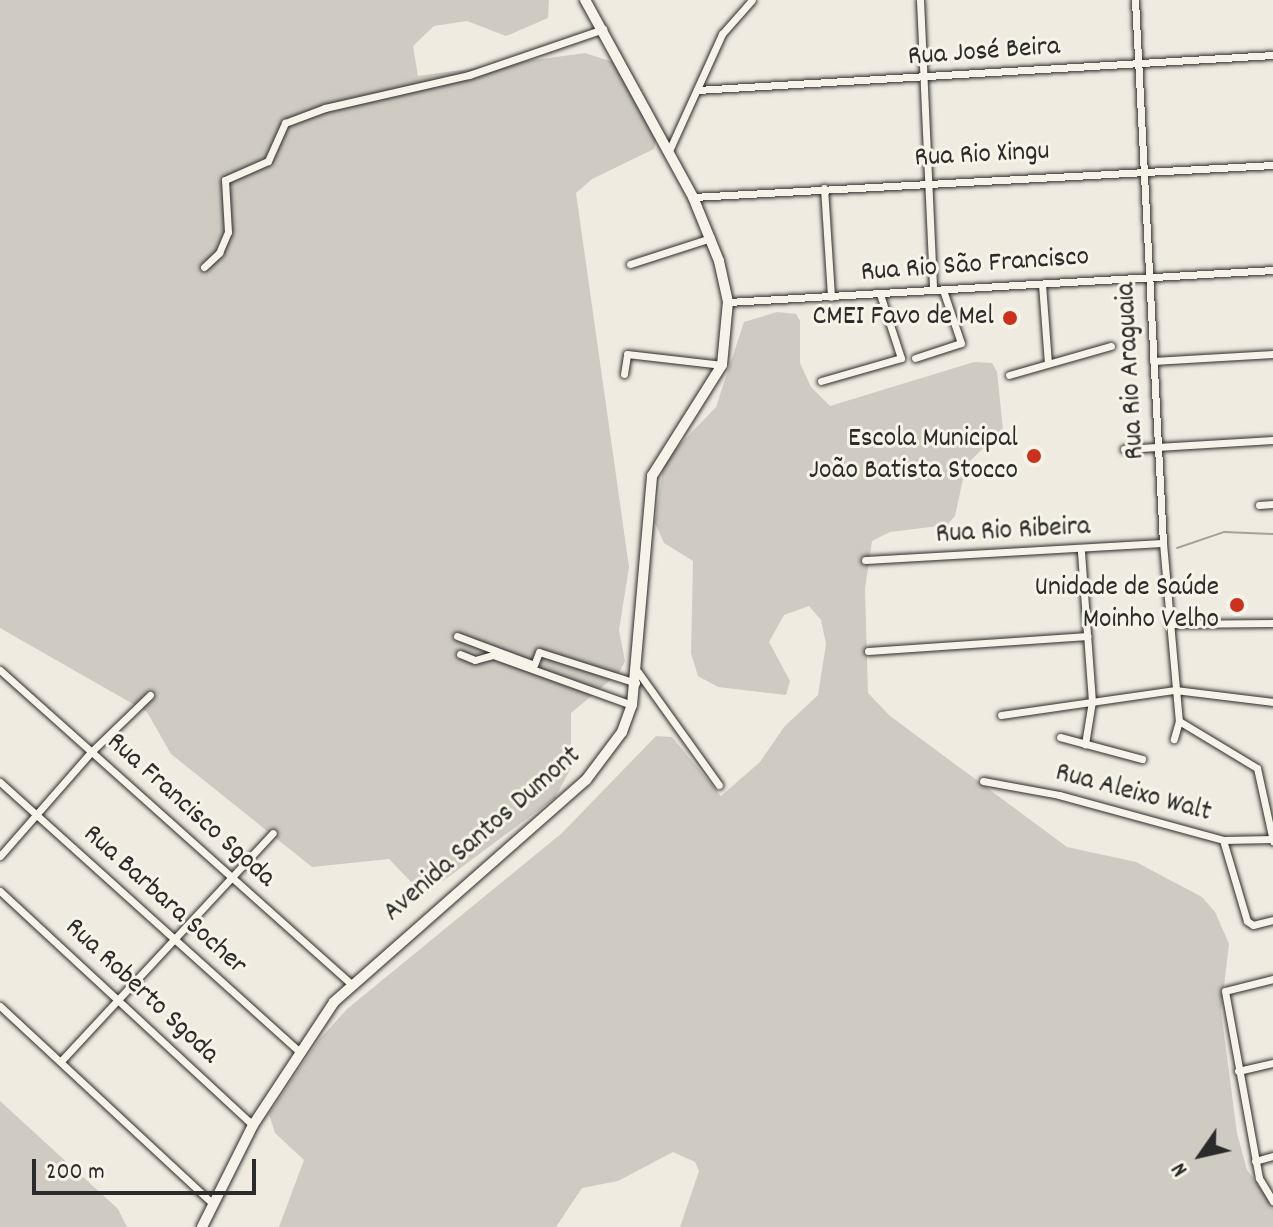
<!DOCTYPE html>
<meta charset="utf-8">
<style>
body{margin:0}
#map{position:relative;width:1273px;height:1227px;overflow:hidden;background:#efebe0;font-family:Dekko,sans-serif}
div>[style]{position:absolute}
.green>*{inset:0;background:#cfcbc2}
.stream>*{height:2px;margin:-1px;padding:0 1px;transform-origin:1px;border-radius:1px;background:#a4a29a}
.roads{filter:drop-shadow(0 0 2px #2b2b2b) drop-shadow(0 0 2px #2b2b2b)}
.street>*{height:7px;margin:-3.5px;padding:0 3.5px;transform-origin:3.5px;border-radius:3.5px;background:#f7f3e8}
.secondary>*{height:10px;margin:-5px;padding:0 5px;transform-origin:5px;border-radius:5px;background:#f7f3e8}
.dots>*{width:22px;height:22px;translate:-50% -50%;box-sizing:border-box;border:4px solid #f7f3e8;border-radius:50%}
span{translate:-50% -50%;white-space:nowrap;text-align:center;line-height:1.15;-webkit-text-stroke:6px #f7f3e8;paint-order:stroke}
.street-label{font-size:28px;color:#2b2b2b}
.poi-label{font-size:28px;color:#2b2b2b}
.right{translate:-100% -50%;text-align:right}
.north{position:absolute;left:1161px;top:1115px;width:80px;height:80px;-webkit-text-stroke:6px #f7f3e8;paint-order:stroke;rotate:236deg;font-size:22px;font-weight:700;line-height:32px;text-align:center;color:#2b2b2b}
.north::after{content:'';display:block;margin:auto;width:28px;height:36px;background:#2b2b2b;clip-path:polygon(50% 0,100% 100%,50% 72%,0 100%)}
.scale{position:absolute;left:32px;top:1159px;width:224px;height:36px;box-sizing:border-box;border:4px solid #2b2b2b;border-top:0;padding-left:10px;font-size:24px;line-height:28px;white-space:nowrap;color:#2b2b2b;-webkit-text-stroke:6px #f7f3e8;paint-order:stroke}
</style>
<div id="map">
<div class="green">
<div style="clip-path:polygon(0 0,549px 0,548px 18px,506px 36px,467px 21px,434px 26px,413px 46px,418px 76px,585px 53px,613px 62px,631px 81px,656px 139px,654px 149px,592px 179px,576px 193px,629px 567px,619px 630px,625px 661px,619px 673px,571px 713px,571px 768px,555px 798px,443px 881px,414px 885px,389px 859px,312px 867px,171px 754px,147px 712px,0 628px)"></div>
<div style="clip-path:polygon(777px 312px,796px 314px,800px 321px,800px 363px,811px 387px,830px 406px,974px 362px,992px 363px,997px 372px,1003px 429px,966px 465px,955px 516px,947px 525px,890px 532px,872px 541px,865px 589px,868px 693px,890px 716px,1067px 847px,1136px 862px,1202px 897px,1215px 912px,1229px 944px,1221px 1011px,1237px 1133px,1247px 1170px,1273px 1205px,1273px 1227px,680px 1227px,699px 1171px,695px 1162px,673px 1152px,618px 1181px,582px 1188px,556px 1227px,279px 1227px,304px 1160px,275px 1133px,269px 1114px,319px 1040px,347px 1009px,562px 833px,656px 736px,672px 737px,721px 796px,760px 762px,784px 727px,818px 695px,826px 644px,821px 620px,809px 606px,784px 615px,769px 642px,790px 681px,786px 695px,718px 687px,698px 676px,691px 653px,693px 561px,664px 543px,655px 523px,664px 461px,716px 407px,744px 322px)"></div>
<div style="clip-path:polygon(0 1101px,118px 1209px,127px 1227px,0 1227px)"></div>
</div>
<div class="stream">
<div style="left:1177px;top:548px;width:50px;rotate:-18.8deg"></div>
<div style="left:1224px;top:532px;width:49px;rotate:2.3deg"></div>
</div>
<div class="roads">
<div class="street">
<div style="left:920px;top:0;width:290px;rotate:87.4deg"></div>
<div style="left:1135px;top:0;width:544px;rotate:87.05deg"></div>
<div style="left:1163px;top:543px;width:179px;rotate:84.9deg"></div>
<div style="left:1179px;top:721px;width:19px;rotate:106deg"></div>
<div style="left:697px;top:90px;width:577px;rotate:-3.48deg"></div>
<div style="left:668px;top:153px;width:131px;rotate:-65.6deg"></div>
<div style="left:722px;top:34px;width:45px;rotate:-48.6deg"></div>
<div style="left:824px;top:188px;width:109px;rotate:86.3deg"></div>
<div style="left:693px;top:197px;width:581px;rotate:-3.16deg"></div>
<div style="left:630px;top:264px;width:85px;rotate:-17.8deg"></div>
<div style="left:204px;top:267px;width:21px;rotate:-43deg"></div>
<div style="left:219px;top:253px;width:23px;rotate:-67deg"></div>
<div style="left:228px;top:232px;width:52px;rotate:-93.3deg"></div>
<div style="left:225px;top:180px;width:47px;rotate:-23.8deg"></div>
<div style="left:268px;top:161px;width:42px;rotate:-65.9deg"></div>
<div style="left:285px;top:123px;width:43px;rotate:-20.6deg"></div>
<div style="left:325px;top:108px;width:148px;rotate:-12.9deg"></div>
<div style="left:469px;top:75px;width:142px;rotate:-18.9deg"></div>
<div style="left:1042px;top:284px;width:79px;rotate:85.7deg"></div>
<div style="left:728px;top:302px;width:546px;rotate:-3.36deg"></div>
<div style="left:915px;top:358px;width:48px;rotate:-18.1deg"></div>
<div style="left:961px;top:343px;width:56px;rotate:-108.8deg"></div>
<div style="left:1153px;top:361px;width:120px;rotate:-3.3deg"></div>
<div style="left:624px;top:374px;width:20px;rotate:-81deg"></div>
<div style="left:627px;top:354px;width:96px;rotate:6.6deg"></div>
<div style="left:1009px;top:375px;width:106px;rotate:-15.9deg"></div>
<div style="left:821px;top:381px;width:83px;rotate:-16deg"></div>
<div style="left:901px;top:358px;width:67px;rotate:-108.2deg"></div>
<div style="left:1124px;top:449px;width:149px;rotate:-3.5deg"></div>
<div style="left:1259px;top:505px;width:14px;rotate:-4deg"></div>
<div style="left:1081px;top:552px;width:149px;rotate:85.8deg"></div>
<div style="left:1092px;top:701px;width:44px;rotate:99.2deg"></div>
<div style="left:865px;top:560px;width:298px;rotate:-3.3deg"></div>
<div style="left:1169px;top:624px;width:104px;rotate:-0.6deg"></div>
<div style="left:457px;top:636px;width:82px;rotate:20.6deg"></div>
<div style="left:534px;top:665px;width:14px;rotate:-69deg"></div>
<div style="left:539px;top:652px;width:102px;rotate:17.7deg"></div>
<div style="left:868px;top:651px;width:220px;rotate:-3.9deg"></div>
<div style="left:460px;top:654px;width:16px;rotate:22deg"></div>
<div style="left:475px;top:660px;width:19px;rotate:-16deg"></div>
<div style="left:493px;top:655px;width:148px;rotate:19.8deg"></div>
<div style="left:0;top:670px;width:471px;rotate:41.8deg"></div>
<div style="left:638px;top:672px;width:139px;rotate:54.4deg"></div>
<div style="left:1001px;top:715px;width:176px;rotate:-8.2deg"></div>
<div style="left:1175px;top:690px;width:99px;rotate:7deg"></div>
<div style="left:1179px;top:721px;width:91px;rotate:31.1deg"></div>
<div style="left:1257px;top:768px;width:75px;rotate:77.6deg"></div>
<div style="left:1060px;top:737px;width:85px;rotate:15deg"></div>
<div style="left:983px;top:781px;width:77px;rotate:10.4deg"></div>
<div style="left:1059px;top:795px;width:170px;rotate:15.3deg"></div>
<div style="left:1223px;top:840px;width:50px;rotate:-1.1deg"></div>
<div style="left:0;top:782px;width:404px;rotate:42deg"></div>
<div style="left:1223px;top:840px;width:84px;rotate:73.5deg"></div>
<div style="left:1247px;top:921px;width:7px;rotate:34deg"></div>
<div style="left:1253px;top:925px;width:21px;rotate:-14deg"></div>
<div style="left:0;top:856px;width:138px;rotate:-48.8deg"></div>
<div style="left:91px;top:752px;width:82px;rotate:-44deg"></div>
<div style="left:0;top:891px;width:345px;rotate:42.8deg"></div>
<div style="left:1273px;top:979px;width:49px;rotate:166deg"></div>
<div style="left:1225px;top:991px;width:190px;rotate:79.7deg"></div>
<div style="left:1259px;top:1178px;width:27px;rotate:59deg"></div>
<div style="left:0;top:1006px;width:288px;rotate:42.9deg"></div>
<div style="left:61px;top:1061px;width:311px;rotate:-47.1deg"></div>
<div style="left:1238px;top:1071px;width:36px;rotate:-13deg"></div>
<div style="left:1255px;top:1161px;width:19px;rotate:-16deg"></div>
</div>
<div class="secondary">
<div style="left:202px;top:1227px;width:114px;rotate:-63.4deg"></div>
<div style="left:253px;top:1125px;width:147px;rotate:-56.6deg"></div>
<div style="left:334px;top:1002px;width:336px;rotate:-41.4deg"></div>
<div style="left:586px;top:780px;width:60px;rotate:-53.1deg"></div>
<div style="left:622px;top:732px;width:29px;rotate:-70deg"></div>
<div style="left:632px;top:705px;width:230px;rotate:-85deg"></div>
<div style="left:652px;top:476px;width:131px;rotate:-57.8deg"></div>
<div style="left:722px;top:365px;width:63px;rotate:-84.6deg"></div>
<div style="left:728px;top:302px;width:42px;rotate:-102.4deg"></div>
<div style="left:719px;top:261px;width:69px;rotate:-112.1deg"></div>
<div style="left:693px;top:197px;width:225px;rotate:-118.7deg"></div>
</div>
</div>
<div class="dots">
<div style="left:1010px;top:318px;background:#c8321e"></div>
<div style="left:1034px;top:456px;background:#c8321e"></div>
<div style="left:1237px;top:605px;background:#c8321e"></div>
</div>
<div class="street-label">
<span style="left:984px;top:53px;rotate:-4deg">Rua José Beira</span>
<span style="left:982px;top:156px;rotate:-3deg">Rua Rio Xingu</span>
<span style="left:975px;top:266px;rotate:-4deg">Rua Rio São Francisco</span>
<span style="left:1132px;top:371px;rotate:-93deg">Rua Rio Araguaia</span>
<span style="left:1013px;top:532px;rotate:-3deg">Rua Rio Ribeira</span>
<span style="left:1133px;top:794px;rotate:15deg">Rua Aleixo Walt</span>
<span style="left:190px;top:811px;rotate:42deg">Rua Francisco Sgoda</span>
<span style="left:483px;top:835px;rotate:-41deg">Avenida Santos Dumont</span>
<span style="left:164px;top:901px;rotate:42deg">Rua Barbara Socher</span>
<span style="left:141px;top:992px;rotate:43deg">Rua Roberto Sgoda</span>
</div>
<div class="poi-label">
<span class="right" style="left:994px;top:318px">CMEI Favo de Mel</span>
<span class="right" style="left:1018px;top:456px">Escola Municipal<br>João Batista Stocco</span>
<span class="right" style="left:1219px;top:605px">Unidade de Saúde<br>Moinho Velho</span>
</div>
<div class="north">N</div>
<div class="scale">200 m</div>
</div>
